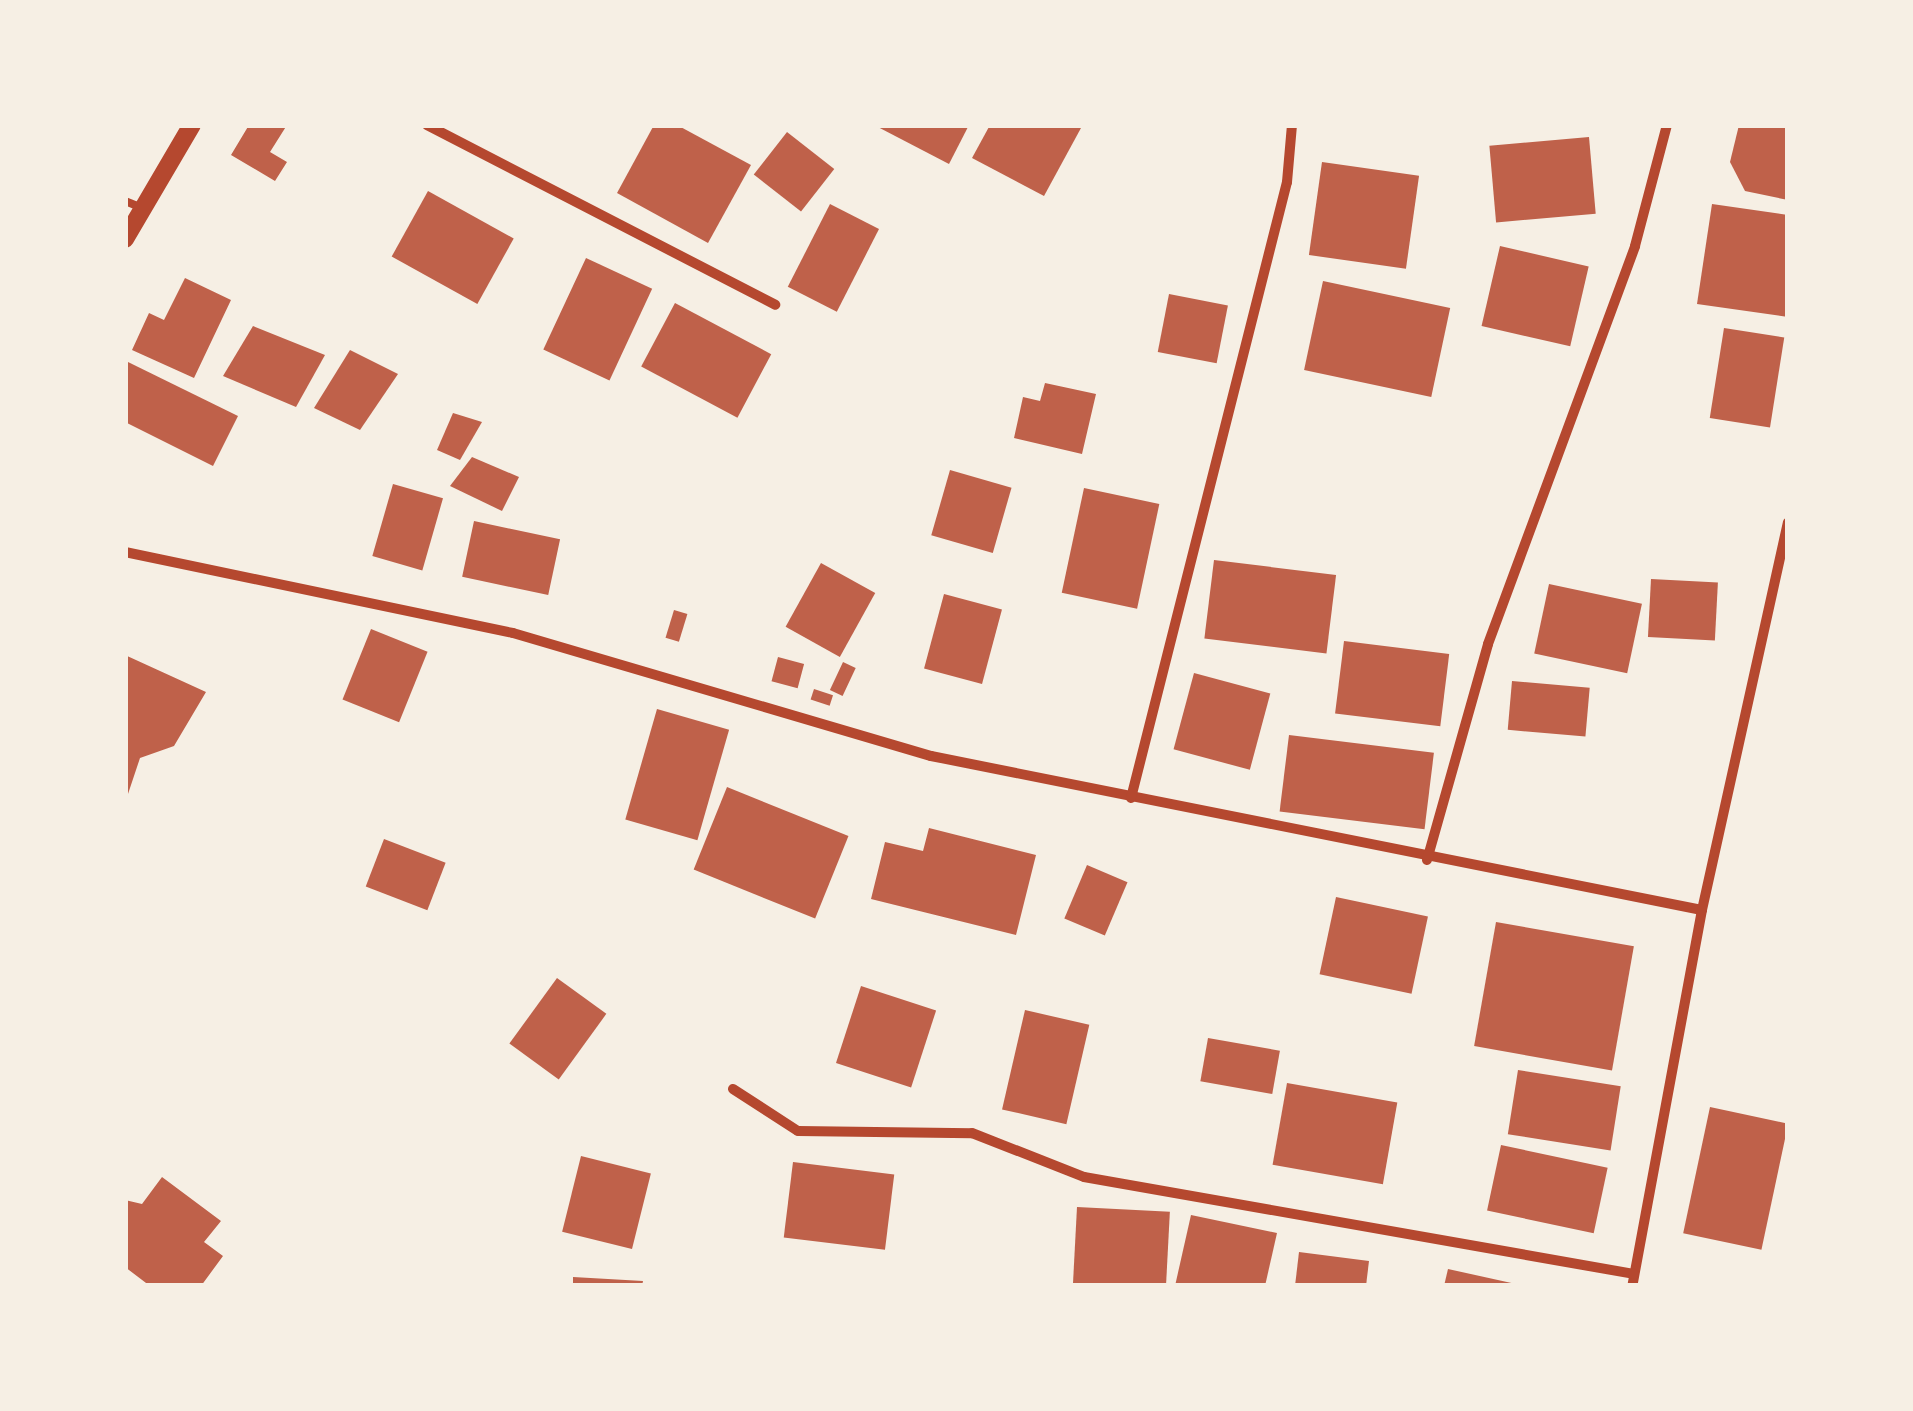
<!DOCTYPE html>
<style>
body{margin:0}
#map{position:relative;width:1913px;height:1411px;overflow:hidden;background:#f6efe4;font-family:Commissioner,sans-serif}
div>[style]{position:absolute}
.building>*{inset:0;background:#bf614a;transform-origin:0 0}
.service>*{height:8px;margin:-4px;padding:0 4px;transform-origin:4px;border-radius:4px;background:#b5482f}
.minor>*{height:10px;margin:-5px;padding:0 5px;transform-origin:5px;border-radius:5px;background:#b5482f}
.tertiary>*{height:18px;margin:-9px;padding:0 9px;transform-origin:9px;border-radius:9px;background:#b5482f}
span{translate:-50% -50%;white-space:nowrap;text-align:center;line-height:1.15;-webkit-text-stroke:10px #f6efe4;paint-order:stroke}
.frame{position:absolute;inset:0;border:128px solid #f6efe4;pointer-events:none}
</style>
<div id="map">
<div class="building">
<div style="clip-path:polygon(249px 125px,287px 125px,270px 152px,287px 162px,275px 181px,231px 155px)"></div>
<div style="clip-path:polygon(654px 125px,677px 125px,751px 165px,708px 243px,617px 193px)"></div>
<div style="clip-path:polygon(874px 125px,969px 125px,949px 164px)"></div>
<div style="clip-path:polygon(990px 125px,1075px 125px,1081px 128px,1044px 196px,972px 158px)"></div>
<div style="clip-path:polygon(1739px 125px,1788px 125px,1788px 200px,1745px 191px,1730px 162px)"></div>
<div style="left:787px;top:132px;width:60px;height:54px;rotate:38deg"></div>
<div style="left:1589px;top:137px;width:77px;height:100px;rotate:85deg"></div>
<div style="left:1322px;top:162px;width:98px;height:94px;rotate:8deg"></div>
<div style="left:428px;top:191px;width:98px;height:75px;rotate:29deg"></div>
<div style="left:830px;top:204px;width:55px;height:93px;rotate:27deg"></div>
<div style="clip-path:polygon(1712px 204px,1788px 215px,1788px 317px,1697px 304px)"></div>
<div style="left:1500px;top:246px;width:91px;height:82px;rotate:13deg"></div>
<div style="left:586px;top:258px;width:73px;height:101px;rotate:25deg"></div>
<div style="clip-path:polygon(185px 278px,231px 300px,194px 378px,132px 350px,149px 313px,164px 320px)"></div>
<div style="left:1323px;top:281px;width:130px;height:91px;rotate:12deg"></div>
<div style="left:1169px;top:294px;width:60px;height:59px;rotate:11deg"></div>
<div style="left:675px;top:303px;width:109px;height:72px;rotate:28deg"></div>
<div style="clip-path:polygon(253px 326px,325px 355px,296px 407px,223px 376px)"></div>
<div style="left:1724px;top:328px;width:61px;height:91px;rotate:9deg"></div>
<div style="clip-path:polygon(350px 350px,398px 374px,360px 430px,314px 408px)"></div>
<div style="clip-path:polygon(128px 362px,238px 416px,213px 466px,125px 422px)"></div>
<div style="clip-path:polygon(1045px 383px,1096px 394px,1082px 454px,1014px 438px,1023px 397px,1040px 401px)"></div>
<div style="clip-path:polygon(453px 413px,482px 422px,460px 460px,437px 450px)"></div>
<div style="clip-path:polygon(472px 457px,519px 477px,502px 511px,450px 486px)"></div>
<div style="left:950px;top:470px;width:64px;height:68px;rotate:16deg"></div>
<div style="left:393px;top:484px;width:52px;height:75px;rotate:16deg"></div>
<div style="left:1084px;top:488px;width:77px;height:107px;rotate:12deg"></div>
<div style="left:474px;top:521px;width:88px;height:57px;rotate:12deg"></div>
<div style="left:1214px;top:560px;width:123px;height:79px;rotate:7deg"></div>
<div style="left:821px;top:563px;width:62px;height:73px;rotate:29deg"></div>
<div style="left:1651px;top:579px;width:67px;height:58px;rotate:3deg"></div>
<div style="left:1549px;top:584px;width:95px;height:71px;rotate:12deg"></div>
<div style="left:944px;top:594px;width:60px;height:77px;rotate:15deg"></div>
<div style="left:674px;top:610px;width:14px;height:29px;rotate:17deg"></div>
<div style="left:371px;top:629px;width:61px;height:76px;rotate:22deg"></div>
<div style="left:1344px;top:641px;width:106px;height:73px;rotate:7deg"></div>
<div style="clip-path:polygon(125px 655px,206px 692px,174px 746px,140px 758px,126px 800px)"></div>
<div style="left:778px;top:657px;width:27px;height:25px;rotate:15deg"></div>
<div style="left:843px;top:662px;width:14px;height:31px;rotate:25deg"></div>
<div style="left:1194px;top:673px;width:79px;height:79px;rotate:15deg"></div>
<div style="left:1512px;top:681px;width:78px;height:49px;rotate:5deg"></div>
<div style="left:814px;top:689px;width:20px;height:11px;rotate:18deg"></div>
<div style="left:657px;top:709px;width:75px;height:115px;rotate:16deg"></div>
<div style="left:1289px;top:735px;width:146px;height:77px;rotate:7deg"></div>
<div style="left:727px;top:787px;width:131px;height:89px;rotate:22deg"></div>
<div style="clip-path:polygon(929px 828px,1036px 855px,1016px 935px,871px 899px,885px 842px,923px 851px)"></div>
<div style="left:384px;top:839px;width:66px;height:51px;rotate:21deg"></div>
<div style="left:1087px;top:865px;width:44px;height:58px;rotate:23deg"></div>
<div style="left:1336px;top:897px;width:94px;height:79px;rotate:12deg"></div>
<div style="left:1496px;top:922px;width:140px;height:126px;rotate:10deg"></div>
<div style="left:557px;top:978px;width:61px;height:81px;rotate:36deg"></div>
<div style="left:861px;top:986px;width:79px;height:81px;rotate:18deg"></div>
<div style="left:1025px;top:1010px;width:66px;height:102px;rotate:13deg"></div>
<div style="left:1208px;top:1038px;width:73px;height:44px;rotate:10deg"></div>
<div style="left:1518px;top:1070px;width:104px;height:65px;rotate:9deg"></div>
<div style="left:1287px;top:1083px;width:112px;height:83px;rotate:10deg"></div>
<div style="left:1710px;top:1107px;width:80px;height:129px;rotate:12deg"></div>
<div style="left:1501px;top:1145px;width:109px;height:67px;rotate:12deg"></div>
<div style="left:581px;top:1156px;width:72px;height:78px;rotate:14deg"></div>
<div style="left:793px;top:1162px;width:102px;height:76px;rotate:7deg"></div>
<div style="clip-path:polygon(162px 1177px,221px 1221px,204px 1242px,223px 1256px,201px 1286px,150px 1286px,125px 1267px,125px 1200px,142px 1204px)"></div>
<div style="left:1077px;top:1207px;width:93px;height:79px;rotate:3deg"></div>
<div style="clip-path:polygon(1191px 1215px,1277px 1233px,1265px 1286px,1175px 1286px)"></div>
<div style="clip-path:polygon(1299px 1252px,1369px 1261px,1366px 1286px,1295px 1286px)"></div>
<div style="clip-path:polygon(1448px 1269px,1516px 1284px,1516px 1286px,1444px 1286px)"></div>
<div style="clip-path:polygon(573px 1277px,643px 1281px,642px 1286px,573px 1286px)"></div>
</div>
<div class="service">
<div style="left:125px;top:201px;width:18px;rotate:22deg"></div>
</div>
<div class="minor">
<div style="left:427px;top:125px;width:392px;rotate:27.3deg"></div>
<div style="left:125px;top:552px;width:396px;rotate:11.8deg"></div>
<div style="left:513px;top:633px;width:436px;rotate:16.4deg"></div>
<div style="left:931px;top:756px;width:786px;rotate:11.3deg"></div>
<div style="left:1702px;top:910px;width:382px;rotate:100.5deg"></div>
<div style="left:1131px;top:798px;width:635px;rotate:-75.79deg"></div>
<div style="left:1287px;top:182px;width:57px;rotate:-85deg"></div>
<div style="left:1427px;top:860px;width:224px;rotate:-74.2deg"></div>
<div style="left:1488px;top:644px;width:424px;rotate:-69.7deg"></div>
<div style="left:1635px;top:246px;width:125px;rotate:-75.2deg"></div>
<div style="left:1702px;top:910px;width:397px;rotate:-77.5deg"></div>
<div style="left:733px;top:1089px;width:77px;rotate:32.9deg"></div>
<div style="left:798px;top:1131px;width:174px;rotate:0.7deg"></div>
<div style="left:972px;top:1133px;width:120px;rotate:21.4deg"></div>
<div style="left:1084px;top:1177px;width:558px;rotate:10deg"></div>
</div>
<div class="tertiary">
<div style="left:125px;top:239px;width:132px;rotate:-59.6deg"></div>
</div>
<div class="frame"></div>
</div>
